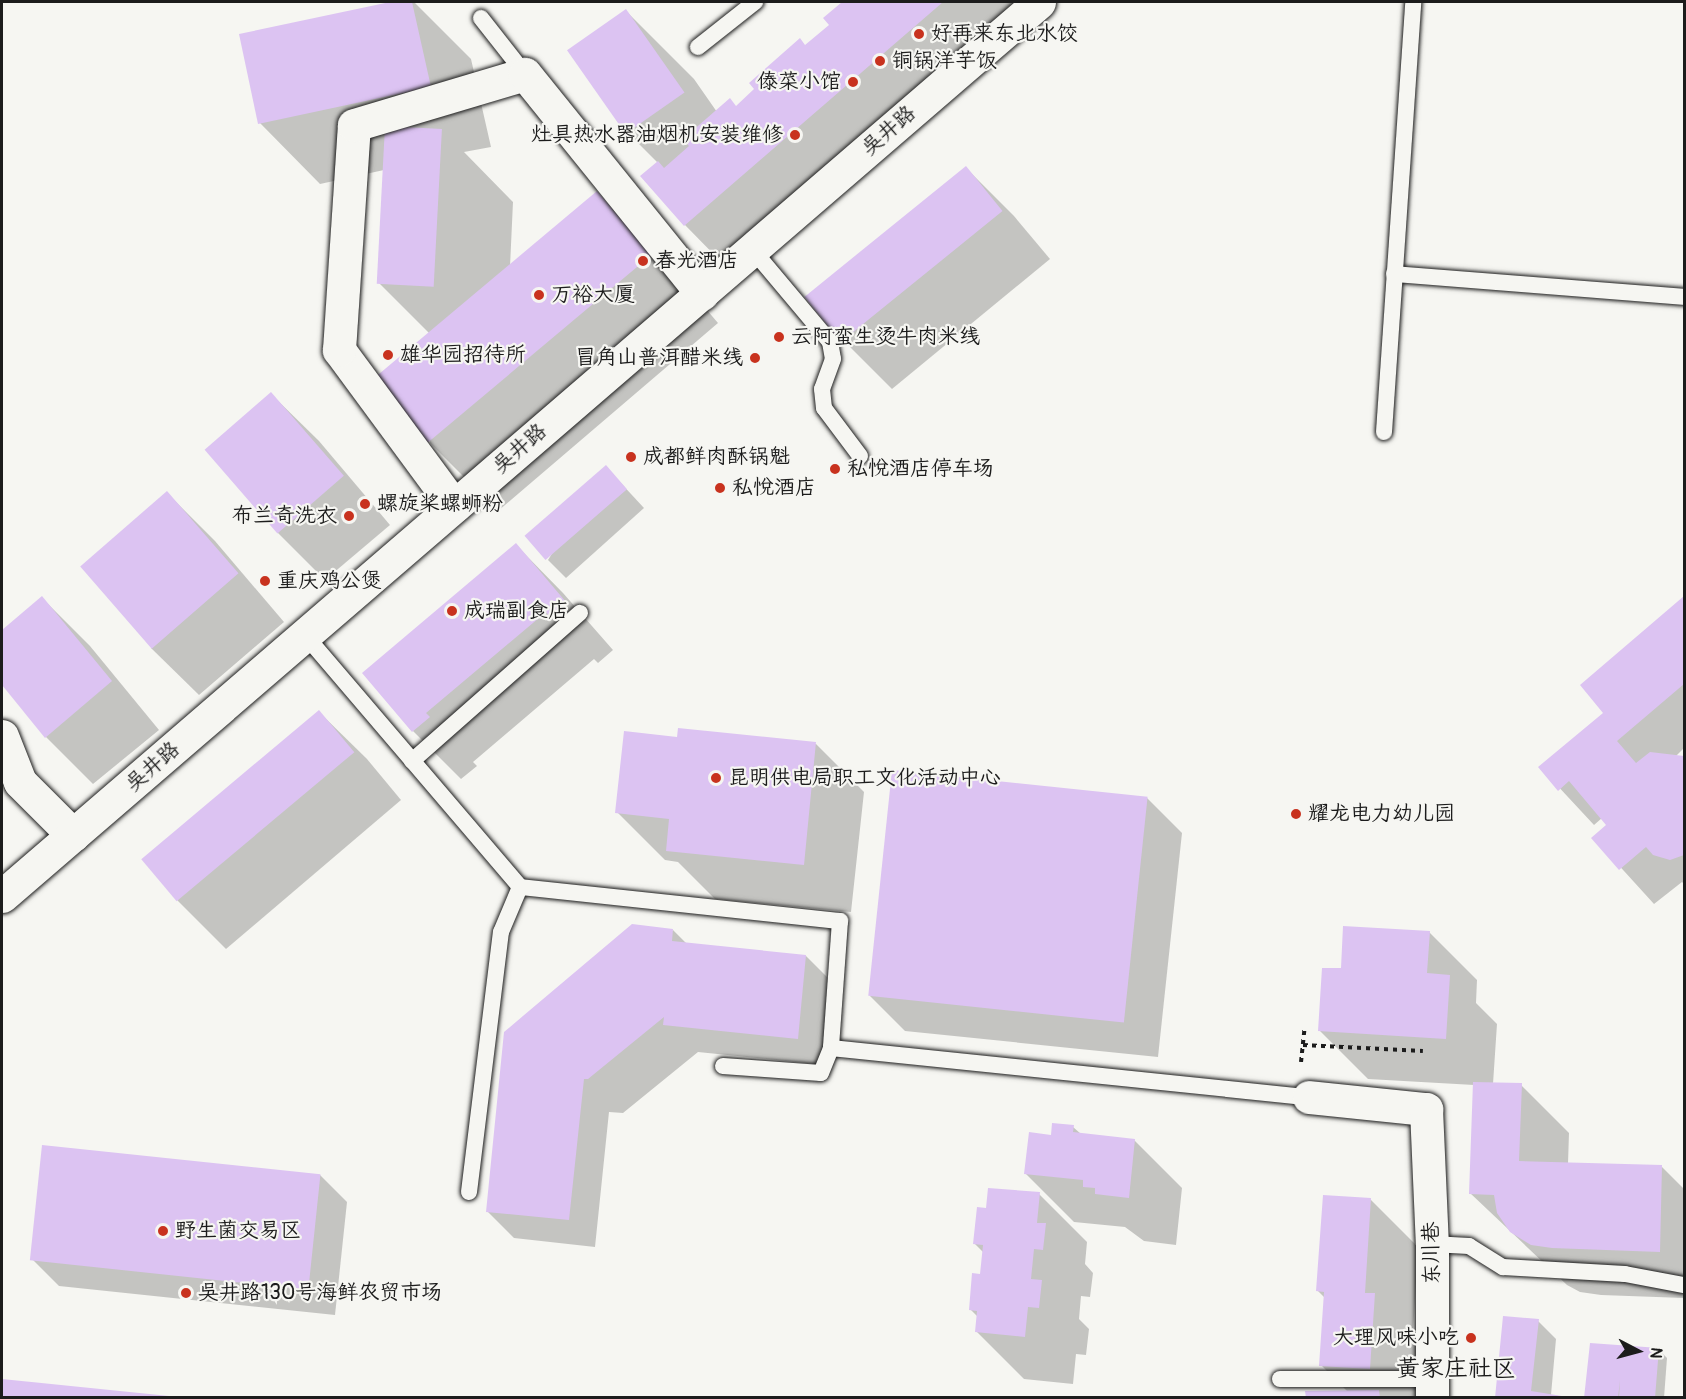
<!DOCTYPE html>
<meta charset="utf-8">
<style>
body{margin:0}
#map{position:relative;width:1686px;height:1399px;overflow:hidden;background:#f6f6f2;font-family:Pangolin,"LXGW WenKai TC",sans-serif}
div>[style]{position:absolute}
.shadow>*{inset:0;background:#0003}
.building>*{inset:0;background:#dcc3f2;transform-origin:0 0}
.path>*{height:4px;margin-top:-2px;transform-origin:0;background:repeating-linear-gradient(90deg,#1c1c1c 0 4.5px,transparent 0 9px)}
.roads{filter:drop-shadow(0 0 2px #1c1c1c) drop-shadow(0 0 2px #1c1c1c)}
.service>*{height:16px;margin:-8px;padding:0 8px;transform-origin:8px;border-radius:8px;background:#f6f6f2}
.minor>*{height:33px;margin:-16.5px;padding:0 16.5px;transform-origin:16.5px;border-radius:16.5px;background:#f6f6f2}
.tertiary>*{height:33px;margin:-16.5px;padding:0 16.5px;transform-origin:16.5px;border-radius:16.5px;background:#f6f6f2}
.dots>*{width:16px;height:16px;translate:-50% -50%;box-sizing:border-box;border:3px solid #f6f6f2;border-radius:50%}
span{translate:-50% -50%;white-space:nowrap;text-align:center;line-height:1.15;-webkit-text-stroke:4.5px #f6f6f2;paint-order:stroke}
.poi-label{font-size:21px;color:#1c1c1c}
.left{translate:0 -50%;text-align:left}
.right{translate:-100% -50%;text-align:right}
.street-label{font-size:21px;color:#1c1c1c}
.quarter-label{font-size:24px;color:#1c1c1c}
.frame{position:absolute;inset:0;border:3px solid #1c1c1c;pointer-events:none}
.north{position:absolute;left:1608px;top:1321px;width:60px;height:60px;-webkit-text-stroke:4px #f6f6f2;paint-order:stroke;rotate:96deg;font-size:16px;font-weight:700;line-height:24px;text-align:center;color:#1c1c1c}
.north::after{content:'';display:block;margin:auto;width:21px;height:27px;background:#1c1c1c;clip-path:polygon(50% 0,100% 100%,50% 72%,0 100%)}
</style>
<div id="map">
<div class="shadow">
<div style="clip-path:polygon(398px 2px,414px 2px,471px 59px,491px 147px,464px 152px,513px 202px,510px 267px,597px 193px,665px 261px,718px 323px,498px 511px,430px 443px,431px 335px,379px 283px,384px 170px,320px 184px,260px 123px,241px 36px)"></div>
<div style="clip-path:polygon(844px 2px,1046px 2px,732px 273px,685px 225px,658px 163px,628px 133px,626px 11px,694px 79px,717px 112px,736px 107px,831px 25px,825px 18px)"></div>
<div style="clip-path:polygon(966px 168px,1014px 216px,1050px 259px,892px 389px,844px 341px)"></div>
<div style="clip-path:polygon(271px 394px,319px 441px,390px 525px,325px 580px,277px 532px)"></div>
<div style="clip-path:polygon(606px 467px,644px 508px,566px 578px,548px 560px)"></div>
<div style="clip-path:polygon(167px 493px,215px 541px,284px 622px,199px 695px,151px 648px)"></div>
<div style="clip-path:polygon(516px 545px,563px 593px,613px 650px,598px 663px,594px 659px,473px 762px,477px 766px,461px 779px,413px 731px,365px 674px)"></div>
<div style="clip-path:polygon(42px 598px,90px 646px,159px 730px,93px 784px,46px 737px,2px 683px,2px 632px)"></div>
<div style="clip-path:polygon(1684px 598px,1684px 748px,1676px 756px,1684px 757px,1684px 884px,1682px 882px,1654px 904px,1594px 838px,1609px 826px,1602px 818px,1594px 825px,1541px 768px,1605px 713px,1582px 685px)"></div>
<div style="clip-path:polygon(319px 712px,367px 759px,401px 800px,226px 949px,178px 901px,144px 860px)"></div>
<div style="clip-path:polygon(678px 738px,816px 744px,864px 792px,851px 912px,715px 899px,678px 862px,665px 860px,617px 812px)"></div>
<div style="clip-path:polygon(1147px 798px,1182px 833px,1158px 1057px,905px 1031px,870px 996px)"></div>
<div style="clip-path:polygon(673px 930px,687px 944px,806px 956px,833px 983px,824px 1065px,698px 1052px,623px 1113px,609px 1112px,595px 1247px,514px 1238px,487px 1211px)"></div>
<div style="clip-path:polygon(1429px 932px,1477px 980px,1476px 1003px,1497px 1024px,1493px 1084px,1521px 1085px,1569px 1133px,1568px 1164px,1662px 1167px,1684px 1189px,1684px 1298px,1601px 1295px,1580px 1292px,1567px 1285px,1470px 1193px,1474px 1085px,1368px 1079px,1320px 1031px,1342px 970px)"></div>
<div style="clip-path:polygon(1073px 1127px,1081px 1134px,1134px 1140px,1182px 1188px,1176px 1245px,1144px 1241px,1125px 1227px,1074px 1222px,1026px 1174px,1052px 1136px)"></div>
<div style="clip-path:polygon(320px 1175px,347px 1202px,335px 1315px,59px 1286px,32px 1259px)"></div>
<div style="clip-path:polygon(1039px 1194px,1087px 1242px,1085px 1264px,1093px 1273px,1090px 1297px,1081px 1296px,1079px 1319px,1089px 1329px,1086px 1355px,1076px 1354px,1073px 1384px,1024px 1379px,976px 1331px,978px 1317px,971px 1310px,981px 1275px,984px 1253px,974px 1243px,988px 1209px)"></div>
<div style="clip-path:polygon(1370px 1199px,1418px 1247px,1413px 1333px,1423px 1343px,1419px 1398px,1307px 1398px,1348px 1392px,1321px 1365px,1325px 1298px,1318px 1291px)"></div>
<div style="clip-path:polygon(1538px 1321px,1556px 1339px,1551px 1395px,1574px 1398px,1496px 1398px)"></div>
<div style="clip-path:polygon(1659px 1350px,1667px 1358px,1664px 1398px,1585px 1398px)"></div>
</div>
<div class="building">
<div style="clip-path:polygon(390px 2px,412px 2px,431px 87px,258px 124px,239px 34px)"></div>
<div style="clip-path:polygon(842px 2px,943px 2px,684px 226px,640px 176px,658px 161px,664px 168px,689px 146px,683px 139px,730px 98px,736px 106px,754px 89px,749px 83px,800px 38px,805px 45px,829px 25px,823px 18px)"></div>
<div style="left:626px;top:9px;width:102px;height:72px;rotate:55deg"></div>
<div style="left:385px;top:126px;width:57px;height:158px;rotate:3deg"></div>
<div style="left:966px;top:166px;width:58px;height:208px;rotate:51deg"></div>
<div style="left:597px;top:191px;width:84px;height:292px;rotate:50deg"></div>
<div style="left:271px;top:392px;width:111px;height:88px;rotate:49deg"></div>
<div style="left:606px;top:465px;width:32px;height:108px;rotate:49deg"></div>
<div style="left:167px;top:491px;width:109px;height:115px;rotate:49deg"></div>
<div style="clip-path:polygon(516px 543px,566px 602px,549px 616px,546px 612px,426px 713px,430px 717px,412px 732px,362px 673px)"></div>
<div style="clip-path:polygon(42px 596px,112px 681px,45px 738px,2px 685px,2px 630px)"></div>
<div style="clip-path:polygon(1684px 596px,1684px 684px,1617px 741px,1636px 763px,1650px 752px,1684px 756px,1684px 855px,1670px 860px,1653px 855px,1646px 847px,1619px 870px,1591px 838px,1606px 825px,1569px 781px,1558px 791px,1538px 767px,1603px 713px,1580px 685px)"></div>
<div style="left:319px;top:710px;width:55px;height:232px;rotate:50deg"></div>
<div style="clip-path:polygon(678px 728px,816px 742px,804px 865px,666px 851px,669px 819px,615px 813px,624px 731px,677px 737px)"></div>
<div style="left:892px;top:770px;width:257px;height:227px;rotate:6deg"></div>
<div style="clip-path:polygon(632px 924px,673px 929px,672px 941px,806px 955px,798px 1039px,663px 1025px,664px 1017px,588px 1079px,584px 1079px,569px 1220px,486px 1212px,504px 1032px)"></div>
<div style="clip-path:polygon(1343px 926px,1430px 931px,1427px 973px,1450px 975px,1446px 1039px,1318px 1031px,1322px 968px,1341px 968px)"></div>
<div style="clip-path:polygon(1473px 1082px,1522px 1083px,1519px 1161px,1662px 1165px,1660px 1252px,1552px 1248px,1531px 1245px,1510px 1232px,1497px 1213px,1494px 1195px,1469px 1194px)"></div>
<div style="clip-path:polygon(1052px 1123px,1074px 1125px,1073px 1132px,1135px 1139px,1129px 1198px,1095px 1194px,1095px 1188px,1083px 1187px,1083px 1180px,1024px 1174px,1029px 1132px,1051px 1135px)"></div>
<div style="left:42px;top:1145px;width:280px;height:116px;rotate:6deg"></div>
<div style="clip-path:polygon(988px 1188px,1040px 1192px,1037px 1223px,1046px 1223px,1043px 1250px,1034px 1249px,1031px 1279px,1042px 1280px,1039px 1308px,1028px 1307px,1025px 1337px,975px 1332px,977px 1311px,969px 1310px,972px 1273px,980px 1274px,983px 1245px,973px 1244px,977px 1207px,986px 1208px)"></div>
<div style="clip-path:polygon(1323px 1195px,1371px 1198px,1365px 1293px,1375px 1293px,1370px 1369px,1319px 1366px,1324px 1292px,1316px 1291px)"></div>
<div style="clip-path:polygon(1503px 1316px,1539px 1319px,1531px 1391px,1574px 1398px,1495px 1398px)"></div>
<div style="clip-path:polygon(1590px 1343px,1659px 1348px,1655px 1398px,1619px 1398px,1620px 1380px,1618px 1398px,1584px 1398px)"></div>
<div style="clip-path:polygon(2px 1379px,169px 1396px,169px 1398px,2px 1398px)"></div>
<div style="clip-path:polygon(1379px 1390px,1380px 1398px,1306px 1398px,1305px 1391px)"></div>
</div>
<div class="path">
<div style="left:1303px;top:1045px;width:120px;rotate:2.9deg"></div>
<div style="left:1301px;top:1062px;width:36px;rotate:-84deg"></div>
</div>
<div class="roads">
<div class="service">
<div style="left:481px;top:18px;width:71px;rotate:51.8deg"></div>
<div style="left:698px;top:47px;width:73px;rotate:-38.3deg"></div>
<div style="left:752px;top:249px;width:121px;rotate:50deg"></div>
<div style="left:830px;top:342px;width:17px;rotate:80deg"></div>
<div style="left:833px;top:359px;width:32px;rotate:110deg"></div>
<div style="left:822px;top:389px;width:19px;rotate:84deg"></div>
<div style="left:824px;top:408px;width:60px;rotate:53.1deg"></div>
<div style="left:1394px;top:274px;width:291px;rotate:4.5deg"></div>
<div style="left:1384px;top:432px;width:431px;rotate:-86.1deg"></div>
<div style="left:305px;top:635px;width:331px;rotate:49.5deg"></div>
<div style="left:520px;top:887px;width:322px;rotate:6.1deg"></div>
<div style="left:840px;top:921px;width:127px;rotate:94.1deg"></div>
<div style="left:412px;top:761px;width:224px;rotate:-41.4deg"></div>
<div style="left:723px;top:1066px;width:98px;rotate:4.1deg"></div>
<div style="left:821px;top:1073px;width:27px;rotate:-68deg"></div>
<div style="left:831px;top:1048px;width:481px;rotate:5.9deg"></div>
<div style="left:469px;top:1192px;width:262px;rotate:-83deg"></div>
<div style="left:501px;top:932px;width:49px;rotate:-67.1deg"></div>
<div style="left:1432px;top:1244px;width:37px;rotate:3deg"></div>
<div style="left:1469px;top:1246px;width:40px;rotate:32deg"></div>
<div style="left:1503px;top:1267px;width:122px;rotate:3.3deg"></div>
<div style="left:1625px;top:1274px;width:60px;rotate:10.6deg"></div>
<div style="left:1280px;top:1379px;width:152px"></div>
</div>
<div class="minor">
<div style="left:454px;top:506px;width:194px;rotate:-126.4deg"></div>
<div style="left:339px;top:350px;width:225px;rotate:-86.2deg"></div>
<div style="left:354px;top:125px;width:178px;rotate:-16.6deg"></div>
<div style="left:525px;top:74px;width:282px;rotate:51.1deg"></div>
<div style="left:2px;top:736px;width:49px;rotate:68.6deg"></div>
<div style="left:20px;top:782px;width:75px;rotate:45deg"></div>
<div style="left:1309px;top:1097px;width:118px;rotate:5.9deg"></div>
<div style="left:1426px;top:1109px;width:135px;rotate:87.5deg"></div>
<div style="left:1432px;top:1244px;width:154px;rotate:90deg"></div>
</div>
<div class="tertiary">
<div style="left:2px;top:896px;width:1369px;rotate:-40.76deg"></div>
</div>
</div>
<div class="dots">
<div style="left:919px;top:34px;background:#c8321e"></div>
<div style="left:880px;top:61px;background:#c8321e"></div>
<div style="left:853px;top:82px;background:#c8321e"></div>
<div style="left:795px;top:135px;background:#c8321e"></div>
<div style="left:643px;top:261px;background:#c8321e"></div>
<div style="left:539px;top:295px;background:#c8321e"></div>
<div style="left:779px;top:337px;background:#c8321e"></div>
<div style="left:388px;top:355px;background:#c8321e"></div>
<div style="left:755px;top:358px;background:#c8321e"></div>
<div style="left:631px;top:457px;background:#c8321e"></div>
<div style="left:835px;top:469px;background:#c8321e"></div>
<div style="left:720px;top:488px;background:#c8321e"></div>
<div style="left:365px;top:504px;background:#c8321e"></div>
<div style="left:349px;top:516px;background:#c8321e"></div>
<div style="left:265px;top:581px;background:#c8321e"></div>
<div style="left:452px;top:611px;background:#c8321e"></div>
<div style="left:716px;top:778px;background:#c8321e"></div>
<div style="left:1296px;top:814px;background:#c8321e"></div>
<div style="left:163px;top:1231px;background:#c8321e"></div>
<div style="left:186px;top:1293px;background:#c8321e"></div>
<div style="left:1471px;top:1338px;background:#c8321e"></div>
</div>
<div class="poi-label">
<span class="left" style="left:931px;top:34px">好再来东北水饺</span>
<span class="left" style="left:892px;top:61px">铜锅洋芋饭</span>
<span class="right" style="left:841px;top:82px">傣菜小馆</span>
<span class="right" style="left:783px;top:135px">灶具热水器油烟机安装维修</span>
<span class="left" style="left:655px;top:261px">春光酒店</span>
<span class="left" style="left:551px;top:295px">万裕大厦</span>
<span class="left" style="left:791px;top:337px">云阿蛮生烫牛肉米线</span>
<span class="left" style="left:400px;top:355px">雄华园招待所</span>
<span class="right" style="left:743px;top:358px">冒角山普洱醋米线</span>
<span class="left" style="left:643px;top:457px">成都鲜肉酥锅魁</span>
<span class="left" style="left:847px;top:469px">私悦酒店停车场</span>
<span class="left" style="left:732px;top:488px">私悦酒店</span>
<span class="left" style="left:377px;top:504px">螺旋桨螺蛳粉</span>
<span class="right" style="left:337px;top:516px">布兰奇洗衣</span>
<span class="left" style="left:277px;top:581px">重庆鸡公煲</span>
<span class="left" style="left:464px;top:611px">成瑞副食店</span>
<span class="left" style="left:728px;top:778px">昆明供电局职工文化活动中心</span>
<span class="left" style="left:1308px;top:814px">耀龙电力幼儿园</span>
<span class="left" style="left:175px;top:1231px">野生菌交易区</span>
<span class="left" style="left:198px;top:1293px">吴井路130号海鲜农贸市场</span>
<span class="right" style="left:1459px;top:1338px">大理风味小吃</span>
</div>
<div class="street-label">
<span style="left:889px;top:131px;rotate:-41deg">吴井路</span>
<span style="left:520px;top:449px;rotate:-41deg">吴井路</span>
<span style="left:153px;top:767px;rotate:-41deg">吴井路</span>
<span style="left:1432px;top:1253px;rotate:-91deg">东川巷</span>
</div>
<div class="quarter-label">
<span style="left:1456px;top:1369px">黄家庄社区</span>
</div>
<div class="frame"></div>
<div class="north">N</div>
</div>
